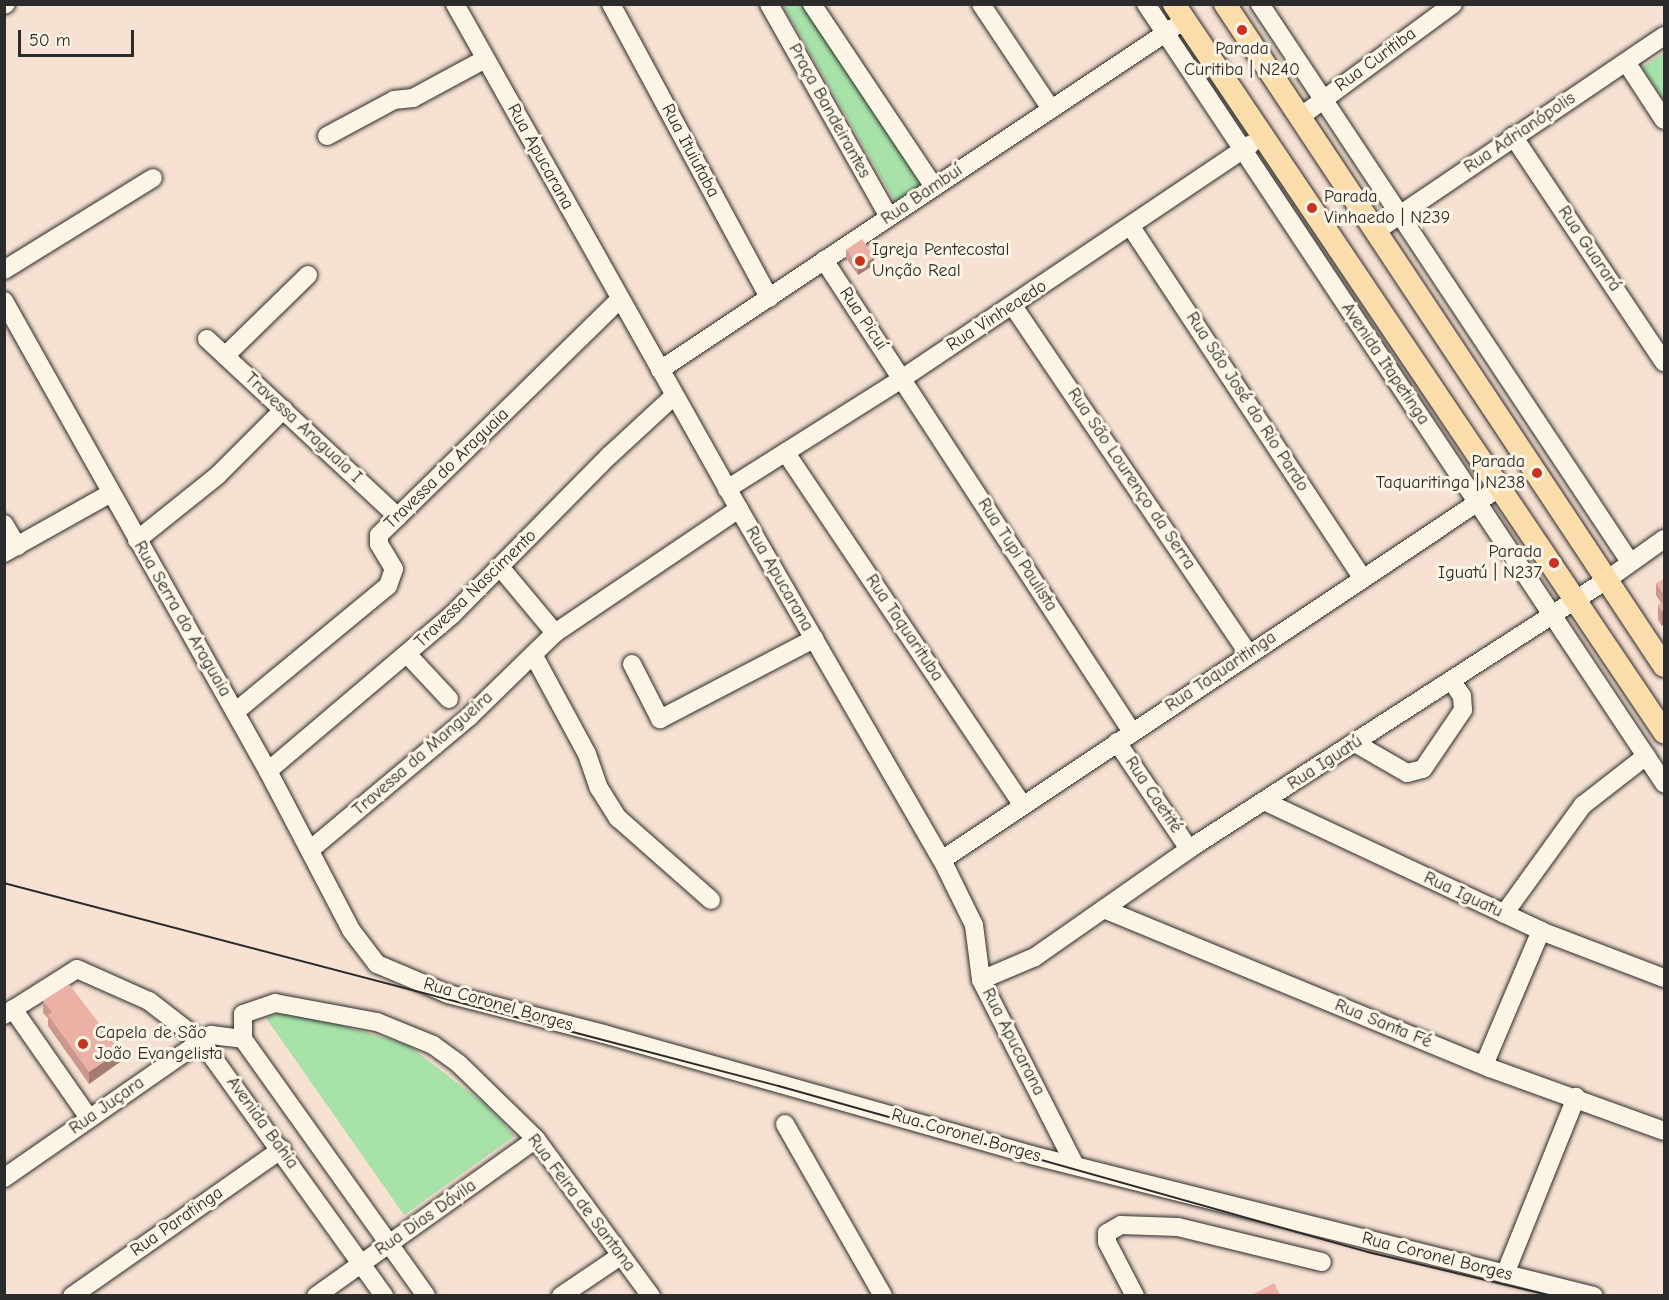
<!DOCTYPE html>
<meta charset="utf-8">
<style>
body{margin:0}
#map{position:relative;width:1669px;height:1300px;overflow:hidden;background:#f7e1d2;font-family:"Comic Neue",sans-serif}
div>[style]{position:absolute}
.green>*{inset:0;background:#a7e2a8}
.roads{filter:drop-shadow(0 0 2px #2b2b2b) drop-shadow(0 0 2px #2b2b2b)}
.minor>*{height:18px;margin:-9px;padding:0 9px;transform-origin:9px;border-radius:9px;background:#fcf5e5}
.major>*{height:22px;margin:-11px;padding:0 11px;transform-origin:11px;border-radius:11px;background:#fbddab}
.tram>*{height:1.5px;margin:-0.75px;padding:0 0.75px;transform-origin:0.75px;border-radius:0.75px;background:#2b2b2b}
.wall>*{inset:0;background:#ca988e;transform-origin:0 0}
.shaded-wall>*{inset:0;background:#a47c74}
.building>*{inset:0;background:#ebb1a5;transform-origin:0 0}
.dots>*{width:16px;height:16px;translate:-50% -50%;box-sizing:border-box;border:3px solid #fcf5e5;border-radius:50%}
span{translate:-50% -50%;white-space:nowrap;text-align:center;line-height:1.15;-webkit-text-stroke:6px #fcf5e5;paint-order:stroke}
.poi-label{font-size:18px;color:#2b2b2b}
.left{translate:0 -50%;text-align:left}
.right{translate:-100% -50%;text-align:right}
.street-label{font-size:18px;color:#2b2b2b}
.frame{position:absolute;inset:0;border:6px solid #2b2b2b;pointer-events:none}
.scale{position:absolute;left:18px;top:30px;width:116px;height:27px;box-sizing:border-box;border:3px solid #2b2b2b;border-top:0;padding-left:8px;font-size:18px;line-height:21px;white-space:nowrap;color:#2b2b2b;-webkit-text-stroke:4px #fcf5e5;paint-order:stroke}
</style>
<div id="map">
<div class="green">
<div style="clip-path:polygon(783px 5px,802px 5px,925px 183px,895px 202px)"></div>
<div style="clip-path:polygon(1664px 53px,1664px 101px,1642px 67px)"></div>
<div style="clip-path:polygon(290px 1010px,408px 1045px,487px 1106px,515px 1136px,404px 1215px,266px 1018px)"></div>
</div>
<div class="roads">
<div class="minor">
<div style="left:455px;top:4px;width:579px;rotate:60.65deg"></div>
<div style="left:739px;top:509px;width:405px;rotate:60deg"></div>
<div style="left:942px;top:860px;width:72px;rotate:63.8deg"></div>
<div style="left:974px;top:925px;width:55px;rotate:82.7deg"></div>
<div style="left:981px;top:980px;width:208px;rotate:63.1deg"></div>
<div style="left:611px;top:4px;width:334px;rotate:61.7deg"></div>
<div style="left:769px;top:4px;width:244px;rotate:60.6deg"></div>
<div style="left:812px;top:4px;width:220px;rotate:56.3deg"></div>
<div style="left:981px;top:4px;width:126px;rotate:56.3deg"></div>
<div style="left:1146px;top:4px;width:936px;rotate:56.38deg"></div>
<div style="left:1260px;top:4px;width:670px;rotate:56.45deg"></div>
<div style="left:4px;top:5px;width:2px;rotate:-27deg"></div>
<div style="left:1626px;top:62px;width:69px;rotate:56.8deg"></div>
<div style="left:1300px;top:117px;width:190px;rotate:-36.4deg"></div>
<div style="left:327px;top:136px;width:76px;rotate:-28.2deg"></div>
<div style="left:394px;top:100px;width:19px;rotate:-6deg"></div>
<div style="left:413px;top:98px;width:82px;rotate:-28.4deg"></div>
<div style="left:1513px;top:136px;width:272px;rotate:56.3deg"></div>
<div style="left:1131px;top:227px;width:419px;rotate:56.6deg"></div>
<div style="left:1376px;top:231px;width:348px;rotate:-34.1deg"></div>
<div style="left:824px;top:260px;width:564px;rotate:56.87deg"></div>
<div style="left:4px;top:270px;width:175px;rotate:-31.7deg"></div>
<div style="left:4px;top:301px;width:539px;rotate:60.68deg"></div>
<div style="left:268px;top:771px;width:179px;rotate:62.4deg"></div>
<div style="left:351px;top:930px;width:43px;rotate:52.6deg"></div>
<div style="left:377px;top:964px;width:77px;rotate:22.9deg"></div>
<div style="left:448px;top:994px;width:161px;rotate:14.4deg"></div>
<div style="left:604px;top:1034px;width:444px;rotate:15.8deg"></div>
<div style="left:1031px;top:1155px;width:580px;rotate:14.06deg"></div>
<div style="left:1013px;top:306px;width:419px;rotate:55.9deg"></div>
<div style="left:207px;top:339px;width:261px;rotate:43deg"></div>
<div style="left:225px;top:356px;width:116px;rotate:-44.3deg"></div>
<div style="left:660px;top:370px;width:620px;rotate:-33.69deg"></div>
<div style="left:786px;top:453px;width:423px;rotate:56.1deg"></div>
<div style="left:727px;top:489px;width:208px;rotate:-32.2deg"></div>
<div style="left:903px;top:378px;width:419px;rotate:-33.9deg"></div>
<div style="left:4px;top:524px;width:26px;rotate:59deg"></div>
<div style="left:137px;top:540px;width:104px;rotate:-38.7deg"></div>
<div style="left:218px;top:475px;width:93px;rotate:-45deg"></div>
<div style="left:4px;top:553px;width:123px;rotate:-29.3deg"></div>
<div style="left:500px;top:567px;width:86px;rotate:50.2deg"></div>
<div style="left:408px;top:655px;width:60px;rotate:47deg"></div>
<div style="left:534px;top:656px;width:111px;rotate:61.6deg"></div>
<div style="left:587px;top:754px;width:36px;rotate:71deg"></div>
<div style="left:599px;top:788px;width:36px;rotate:58deg"></div>
<div style="left:618px;top:818px;width:124px;rotate:41.4deg"></div>
<div style="left:632px;top:664px;width:62px;rotate:63deg"></div>
<div style="left:660px;top:719px;width:174px;rotate:-27.5deg"></div>
<div style="left:235px;top:712px;width:198px;rotate:-39.5deg"></div>
<div style="left:388px;top:586px;width:18px;rotate:-71deg"></div>
<div style="left:394px;top:569px;width:29px;rotate:-121deg"></div>
<div style="left:379px;top:544px;width:9px;rotate:-90deg"></div>
<div style="left:379px;top:535px;width:337px;rotate:-44.4deg"></div>
<div style="left:1117px;top:742px;width:129px;rotate:56.1deg"></div>
<div style="left:1355px;top:743px;width:60px;rotate:30deg"></div>
<div style="left:1407px;top:773px;width:16px;rotate:-14deg"></div>
<div style="left:1423px;top:769px;width:71px;rotate:-55.9deg"></div>
<div style="left:1463px;top:710px;width:14px;rotate:-94deg"></div>
<div style="left:1462px;top:696px;width:19px;rotate:-125deg"></div>
<div style="left:268px;top:771px;width:241px;rotate:-40.3deg"></div>
<div style="left:452px;top:615px;width:225px;rotate:-45.4deg"></div>
<div style="left:610px;top:455px;width:87px;rotate:-42.7deg"></div>
<div style="left:1266px;top:802px;width:304px;rotate:25.1deg"></div>
<div style="left:1541px;top:931px;width:132px;rotate:20.9deg"></div>
<div style="left:310px;top:850px;width:209px;rotate:-39.9deg"></div>
<div style="left:470px;top:716px;width:119px;rotate:-44.3deg"></div>
<div style="left:555px;top:633px;width:222px;rotate:-34deg"></div>
<div style="left:942px;top:860px;width:673px;rotate:-33.74deg"></div>
<div style="left:1104px;top:909px;width:417px;rotate:22.4deg"></div>
<div style="left:1490px;top:1068px;width:185px;rotate:19.9deg"></div>
<div style="left:1504px;top:914px;width:135px;rotate:-54.1deg"></div>
<div style="left:1583px;top:805px;width:80px;rotate:-37.9deg"></div>
<div style="left:981px;top:980px;width:59px;rotate:-23.1deg"></div>
<div style="left:1035px;top:957px;width:188px;rotate:-35deg"></div>
<div style="left:1189px;top:849px;width:498px;rotate:-32.8deg"></div>
<div style="left:1608px;top:579px;width:69px;rotate:-35.5deg"></div>
<div style="left:13px;top:1009px;width:133px;rotate:55.1deg"></div>
<div style="left:4px;top:1015px;width:86px;rotate:-32.2deg"></div>
<div style="left:77px;top:969px;width:79px;rotate:24deg"></div>
<div style="left:149px;top:1001px;width:66px;rotate:37.6deg"></div>
<div style="left:201px;top:1041px;width:314px;rotate:54.3deg"></div>
<div style="left:243px;top:1039px;width:25px;rotate:-90deg"></div>
<div style="left:243px;top:1014px;width:34px;rotate:-19deg"></div>
<div style="left:275px;top:1003px;width:104px;rotate:10.6deg"></div>
<div style="left:377px;top:1022px;width:61px;rotate:22.3deg"></div>
<div style="left:433px;top:1045px;width:32px;rotate:36deg"></div>
<div style="left:459px;top:1064px;width:107px;rotate:44.2deg"></div>
<div style="left:536px;top:1139px;width:195px;rotate:53.8deg"></div>
<div style="left:243px;top:1039px;width:315px;rotate:54.5deg"></div>
<div style="left:1484px;top:1065px;width:146px;rotate:-67deg"></div>
<div style="left:785px;top:1124px;width:198px;rotate:60.3deg"></div>
<div style="left:4px;top:1178px;width:240px;rotate:-34.8deg"></div>
<div style="left:201px;top:1041px;width:12px;rotate:-31deg"></div>
<div style="left:211px;top:1035px;width:32px;rotate:7deg"></div>
<div style="left:1505px;top:1274px;width:191px;rotate:-68.1deg"></div>
<div style="left:72px;top:1296px;width:256px;rotate:-35deg"></div>
<div style="left:316px;top:1296px;width:270px;rotate:-35.5deg"></div>
<div style="left:561px;top:1296px;width:71px;rotate:-34.1deg"></div>
<div style="left:1135px;top:1296px;width:61px;rotate:-117.4deg"></div>
<div style="left:1107px;top:1242px;width:9px;rotate:-90deg"></div>
<div style="left:1107px;top:1233px;width:16px;rotate:-30deg"></div>
<div style="left:1121px;top:1225px;width:57px;rotate:2deg"></div>
<div style="left:1178px;top:1227px;width:148px;rotate:13.7deg"></div>
</div>
<div class="major">
<div style="left:1174px;top:4px;width:878px;rotate:56.06deg"></div>
<div style="left:1225px;top:4px;width:794px;rotate:56.45deg"></div>
</div>
</div>
<div class="tram">
<div style="left:4px;top:883px;width:801px;rotate:14.68deg"></div>
<div style="left:779px;top:1086px;width:612px;rotate:15.74deg"></div>
<div style="left:1368px;top:1252px;width:190px;rotate:13.4deg"></div>
</div>
<div class="wall">
<div style="clip-path:polygon(846px 250px,874px 265px,858px 275px,846px 258px)"></div>
<div style="clip-path:polygon(1665px 578px,1665px 624px,1662px 626px,1658px 620px,1658px 605px,1661px 603px,1656px 595px,1656px 584px)"></div>
<div style="clip-path:polygon(43px 1001px,120px 1062px,89px 1084px,48px 1026px,48px 1018px,43px 1013px)"></div>
<div style="left:1664px;top:1253px;width:1px;height:22px"></div>
</div>
<div class="shaded-wall">
<div style="clip-path:polygon(874px 257px,874px 265px,858px 275px,858px 268px)"></div>
<div style="clip-path:polygon(1665px 609px,1665px 624px,1662px 626px,1662px 611px)"></div>
<div style="clip-path:polygon(120px 1051px,120px 1062px,89px 1084px,89px 1072px)"></div>
</div>
<div class="building">
<div style="left:862px;top:239px;width:22px;height:19px;rotate:56deg"></div>
<div style="clip-path:polygon(1665px 578px,1665px 596px,1656px 584px)"></div>
<div style="clip-path:polygon(1664px 601px,1665px 609px,1662px 611px,1658px 605px)"></div>
<div style="clip-path:polygon(69px 984px,120px 1051px,89px 1072px,48px 1015px,52px 1012px,43px 1001px)"></div>
<div style="clip-path:polygon(1274px 1283px,1281px 1296px,1250px 1296px)"></div>
</div>
<div class="dots">
<div style="left:1242px;top:30px;background:#c8321e"></div>
<div style="left:1312px;top:208px;background:#c8321e"></div>
<div style="left:860px;top:261px;background:#c8321e"></div>
<div style="left:1537px;top:473px;background:#c8321e"></div>
<div style="left:1554px;top:563px;background:#c8321e"></div>
<div style="left:83px;top:1044px;background:#c8321e"></div>
</div>
<div class="poi-label">
<span style="left:1242px;top:60px">Parada<br>Curitiba | N240</span>
<span class="left" style="left:1324px;top:208px">Parada<br>Vinhaedo | N239</span>
<span class="left" style="left:872px;top:261px">Igreja Pentecostal<br>Unção Real</span>
<span class="right" style="left:1525px;top:473px">Parada<br>Taquaritinga | N238</span>
<span class="right" style="left:1542px;top:563px">Parada<br>Iguatú | N237</span>
<span class="left" style="left:95px;top:1044px">Capela de São<br>João Evangelista</span>
</div>
<div class="street-label">
<span style="left:1376px;top:60px;rotate:-36deg">Rua Curitiba</span>
<span style="left:829px;top:111px;rotate:61deg">Praça Bandeirantes</span>
<span style="left:1520px;top:133px;rotate:-34deg">Rua Adrianópolis</span>
<span style="left:690px;top:151px;rotate:62deg">Rua Ituiutaba</span>
<span style="left:540px;top:157px;rotate:61deg">Rua Apucarana</span>
<span style="left:922px;top:195px;rotate:-34deg">Rua Bambuí</span>
<span style="left:1589px;top:249px;rotate:56deg">Rua Guarará</span>
<span style="left:997px;top:316px;rotate:-33deg">Rua Vinheaedo</span>
<span style="left:863px;top:319px;rotate:56deg">Rua Picuí</span>
<span style="left:1385px;top:364px;rotate:56deg">Avenida Itapetinga</span>
<span style="left:1247px;top:402px;rotate:57deg">Rua São José do Rio Pardo</span>
<span style="left:303px;top:428px;rotate:43deg">Travessa Araguaia I</span>
<span style="left:447px;top:469px;rotate:-44deg">Travessa do Araguaia</span>
<span style="left:1131px;top:479px;rotate:56deg">Rua São Lourenço da Serra</span>
<span style="left:1017px;top:555px;rotate:57deg">Rua Tupi Paulista</span>
<span style="left:779px;top:579px;rotate:60deg">Rua Apucarana</span>
<span style="left:476px;top:589px;rotate:-44deg">Travessa Nascimento</span>
<span style="left:182px;top:619px;rotate:60deg">Rua Serra do Araguaia</span>
<span style="left:904px;top:628px;rotate:56deg">Rua Taquarituba</span>
<span style="left:1221px;top:672px;rotate:-34deg">Rua Taquaritinga</span>
<span style="left:423px;top:754px;rotate:-41deg">Travessa da Mangueira</span>
<span style="left:1325px;top:763px;rotate:-33deg">Rua Iguatú</span>
<span style="left:1153px;top:795px;rotate:56deg">Rua Caetité</span>
<span style="left:1463px;top:895px;rotate:25deg">Rua Iguatu</span>
<span style="left:498px;top:1005px;rotate:16deg">Rua Coronel Borges</span>
<span style="left:1383px;top:1024px;rotate:22deg">Rua Santa Fé</span>
<span style="left:1013px;top:1042px;rotate:63deg">Rua Apucarana</span>
<span style="left:107px;top:1106px;rotate:-35deg">Rua Juçara</span>
<span style="left:262px;top:1123px;rotate:54deg">Avenida Bahia</span>
<span style="left:966px;top:1136px;rotate:16deg">Rua Coronel Borges</span>
<span style="left:581px;top:1203px;rotate:53deg">Rua Feira de Santana</span>
<span style="left:426px;top:1218px;rotate:-35deg">Rua Dias Dávila</span>
<span style="left:177px;top:1222px;rotate:-35deg">Rua Paratinga</span>
<span style="left:1437px;top:1257px;rotate:14deg">Rua Coronel Borges</span>
</div>
<div class="frame"></div>
<div class="scale">50 m</div>
</div>
